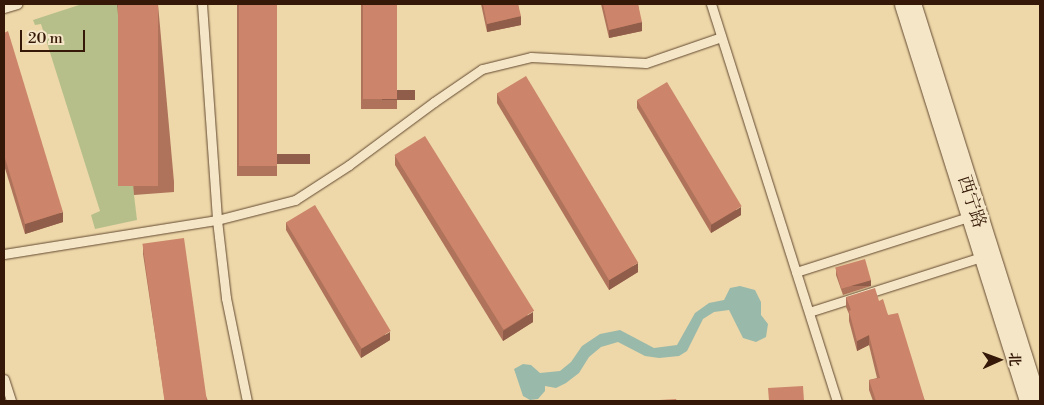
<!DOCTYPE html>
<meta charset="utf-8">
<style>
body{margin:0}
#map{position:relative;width:1044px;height:405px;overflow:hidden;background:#eed8a9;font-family:"Libre Bodoni","Noto Serif SC",serif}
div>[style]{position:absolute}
.green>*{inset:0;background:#b6bf8a}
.water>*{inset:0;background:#99b9ab}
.roads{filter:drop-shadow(0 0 1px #634830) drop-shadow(0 0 1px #634830)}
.lane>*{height:9px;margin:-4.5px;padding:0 4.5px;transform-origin:4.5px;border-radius:4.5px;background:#f4e6c7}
.secondary>*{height:26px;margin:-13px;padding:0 13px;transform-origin:13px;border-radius:13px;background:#f4e6c7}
.wall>*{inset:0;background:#af725b;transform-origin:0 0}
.shaded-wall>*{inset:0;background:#8f5d4a;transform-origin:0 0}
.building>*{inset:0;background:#cc856a;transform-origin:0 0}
span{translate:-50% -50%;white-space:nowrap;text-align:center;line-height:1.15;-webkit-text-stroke:5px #f4e6c7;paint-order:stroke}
.street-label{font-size:18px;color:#351807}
.frame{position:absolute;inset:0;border:5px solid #351807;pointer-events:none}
.north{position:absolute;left:974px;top:335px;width:50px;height:50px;-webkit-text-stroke:4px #f4e6c7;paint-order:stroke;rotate:88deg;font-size:14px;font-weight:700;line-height:20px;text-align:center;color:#351807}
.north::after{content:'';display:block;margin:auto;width:18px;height:22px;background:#351807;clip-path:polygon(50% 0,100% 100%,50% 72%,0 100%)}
.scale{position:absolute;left:20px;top:30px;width:65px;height:22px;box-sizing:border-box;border:2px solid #351807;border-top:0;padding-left:6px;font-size:15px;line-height:18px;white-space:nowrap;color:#351807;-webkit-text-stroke:4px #f4e6c7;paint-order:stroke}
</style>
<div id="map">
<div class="green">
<div style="clip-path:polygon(82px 4px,125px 4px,134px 195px,137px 220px,95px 229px,91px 215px,100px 211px,41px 24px,35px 25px,33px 20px)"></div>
</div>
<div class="water">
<div style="clip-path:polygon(740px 286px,755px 290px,761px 302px,761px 315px,768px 324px,766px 337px,756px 342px,743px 338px,729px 310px,714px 312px,703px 319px,687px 351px,679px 356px,659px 358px,645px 356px,618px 342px,601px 347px,589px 357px,579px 373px,566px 383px,556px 388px,545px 386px,545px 391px,538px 399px,530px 400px,523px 396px,514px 369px,523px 364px,531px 365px,540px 373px,560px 371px,571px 362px,582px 346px,600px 334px,620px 330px,654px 348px,677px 345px,695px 313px,709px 303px,724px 300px,730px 288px)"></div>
</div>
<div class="roads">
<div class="lane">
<div style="left:202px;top:4px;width:217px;rotate:86deg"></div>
<div style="left:217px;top:220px;width:79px;rotate:83.4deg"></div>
<div style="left:226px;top:298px;width:105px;rotate:78.5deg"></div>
<div style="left:711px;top:4px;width:417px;rotate:72.4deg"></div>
<div style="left:4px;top:8px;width:14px;rotate:-17deg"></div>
<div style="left:4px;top:254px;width:216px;rotate:-9.1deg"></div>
<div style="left:217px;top:220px;width:81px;rotate:-14.4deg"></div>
<div style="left:295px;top:200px;width:64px;rotate:-32.9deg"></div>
<div style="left:349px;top:165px;width:106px;rotate:-36.5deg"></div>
<div style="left:434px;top:102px;width:58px;rotate:-34.5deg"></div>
<div style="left:482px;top:69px;width:50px;rotate:-13.8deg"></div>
<div style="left:531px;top:57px;width:115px;rotate:3deg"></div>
<div style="left:646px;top:63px;width:79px;rotate:-19.1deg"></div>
<div style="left:796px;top:272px;width:185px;rotate:-17.7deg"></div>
<div style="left:809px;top:312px;width:185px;rotate:-17.7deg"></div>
<div style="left:4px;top:379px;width:23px;rotate:72deg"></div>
</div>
<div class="secondary">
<div style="left:908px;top:4px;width:416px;rotate:72.5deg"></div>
</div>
</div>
<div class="wall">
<div style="clip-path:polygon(117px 4px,158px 4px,174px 182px,174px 192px,134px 195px)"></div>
<div style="left:237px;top:4px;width:40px;height:172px"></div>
<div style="left:361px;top:4px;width:36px;height:105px"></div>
<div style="clip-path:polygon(481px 4px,518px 4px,521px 25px,487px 32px)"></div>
<div style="clip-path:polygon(601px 4px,638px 4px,642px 31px,609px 38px)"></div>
<div style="clip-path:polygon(4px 33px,63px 222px,25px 234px,4px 165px)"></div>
<div style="clip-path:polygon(497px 93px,638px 272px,609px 290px,497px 103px)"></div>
<div style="clip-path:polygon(637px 100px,741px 215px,711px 233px,637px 108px)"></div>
<div style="clip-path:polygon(395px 155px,533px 322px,503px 341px,395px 165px)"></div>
<div style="clip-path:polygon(286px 222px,390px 340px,361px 358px,286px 230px)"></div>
<div style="clip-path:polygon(143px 245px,208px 401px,165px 401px,143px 254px)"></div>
<div style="clip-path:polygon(836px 269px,871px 286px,843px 295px,836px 275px)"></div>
<div style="clip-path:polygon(846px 297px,879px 301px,888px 315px,925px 401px,873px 401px,869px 390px,869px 380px,877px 378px,869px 345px,857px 351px,849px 321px,849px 314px,846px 307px)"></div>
</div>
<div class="shaded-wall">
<div style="clip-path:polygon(521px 16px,521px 25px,487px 32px,487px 24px)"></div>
<div style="clip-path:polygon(642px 22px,642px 31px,609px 38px,609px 30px)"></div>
<div style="left:415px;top:90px;width:10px;height:33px;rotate:90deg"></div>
<div style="left:310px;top:154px;width:10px;height:37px;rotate:90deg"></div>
<div style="clip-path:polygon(741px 207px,741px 215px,711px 233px,711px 225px)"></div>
<div style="clip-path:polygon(63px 212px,63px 222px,25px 234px,25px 224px)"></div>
<div style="clip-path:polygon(638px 263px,638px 272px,609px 290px,609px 280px)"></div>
<div style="left:871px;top:280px;width:6px;height:29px;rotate:90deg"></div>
<div style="clip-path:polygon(533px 312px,533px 322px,503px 341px,503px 331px)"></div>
<div style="clip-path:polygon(390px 332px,390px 340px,361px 358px,361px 349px)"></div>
<div style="clip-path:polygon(869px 335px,869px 345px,857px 351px,857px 341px)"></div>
</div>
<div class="building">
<div style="left:118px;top:4px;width:40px;height:182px"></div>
<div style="left:239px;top:4px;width:38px;height:162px"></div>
<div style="left:363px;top:4px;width:34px;height:95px"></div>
<div style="clip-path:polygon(483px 4px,518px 4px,521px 16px,487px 24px)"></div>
<div style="clip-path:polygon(603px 4px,638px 4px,642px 22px,609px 30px)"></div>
<div style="clip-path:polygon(8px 31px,63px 212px,25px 224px,4px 155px,4px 33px)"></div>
<div style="left:526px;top:76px;width:218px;height:34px;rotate:59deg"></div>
<div style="left:667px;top:82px;width:145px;height:35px;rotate:59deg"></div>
<div style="left:425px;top:136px;width:206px;height:36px;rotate:58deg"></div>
<div style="left:315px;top:205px;width:147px;height:34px;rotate:59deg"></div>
<div style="left:184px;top:238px;width:165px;height:42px;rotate:82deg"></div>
<div style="left:865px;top:259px;width:22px;height:31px;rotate:74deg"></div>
<div style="clip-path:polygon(875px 288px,879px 301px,883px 299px,888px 315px,898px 313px,925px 401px,876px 401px,869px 380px,880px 378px,869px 335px,857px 341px,849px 311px,851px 310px,846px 297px)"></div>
<div style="clip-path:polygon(803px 386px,804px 401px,769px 401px,768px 388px)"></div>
<div style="clip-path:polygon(676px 399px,677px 401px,643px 401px)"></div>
</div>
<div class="street-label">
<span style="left:971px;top:202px;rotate:72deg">西宁路</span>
</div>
<div class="frame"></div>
<div class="north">北</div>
<div class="scale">20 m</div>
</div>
